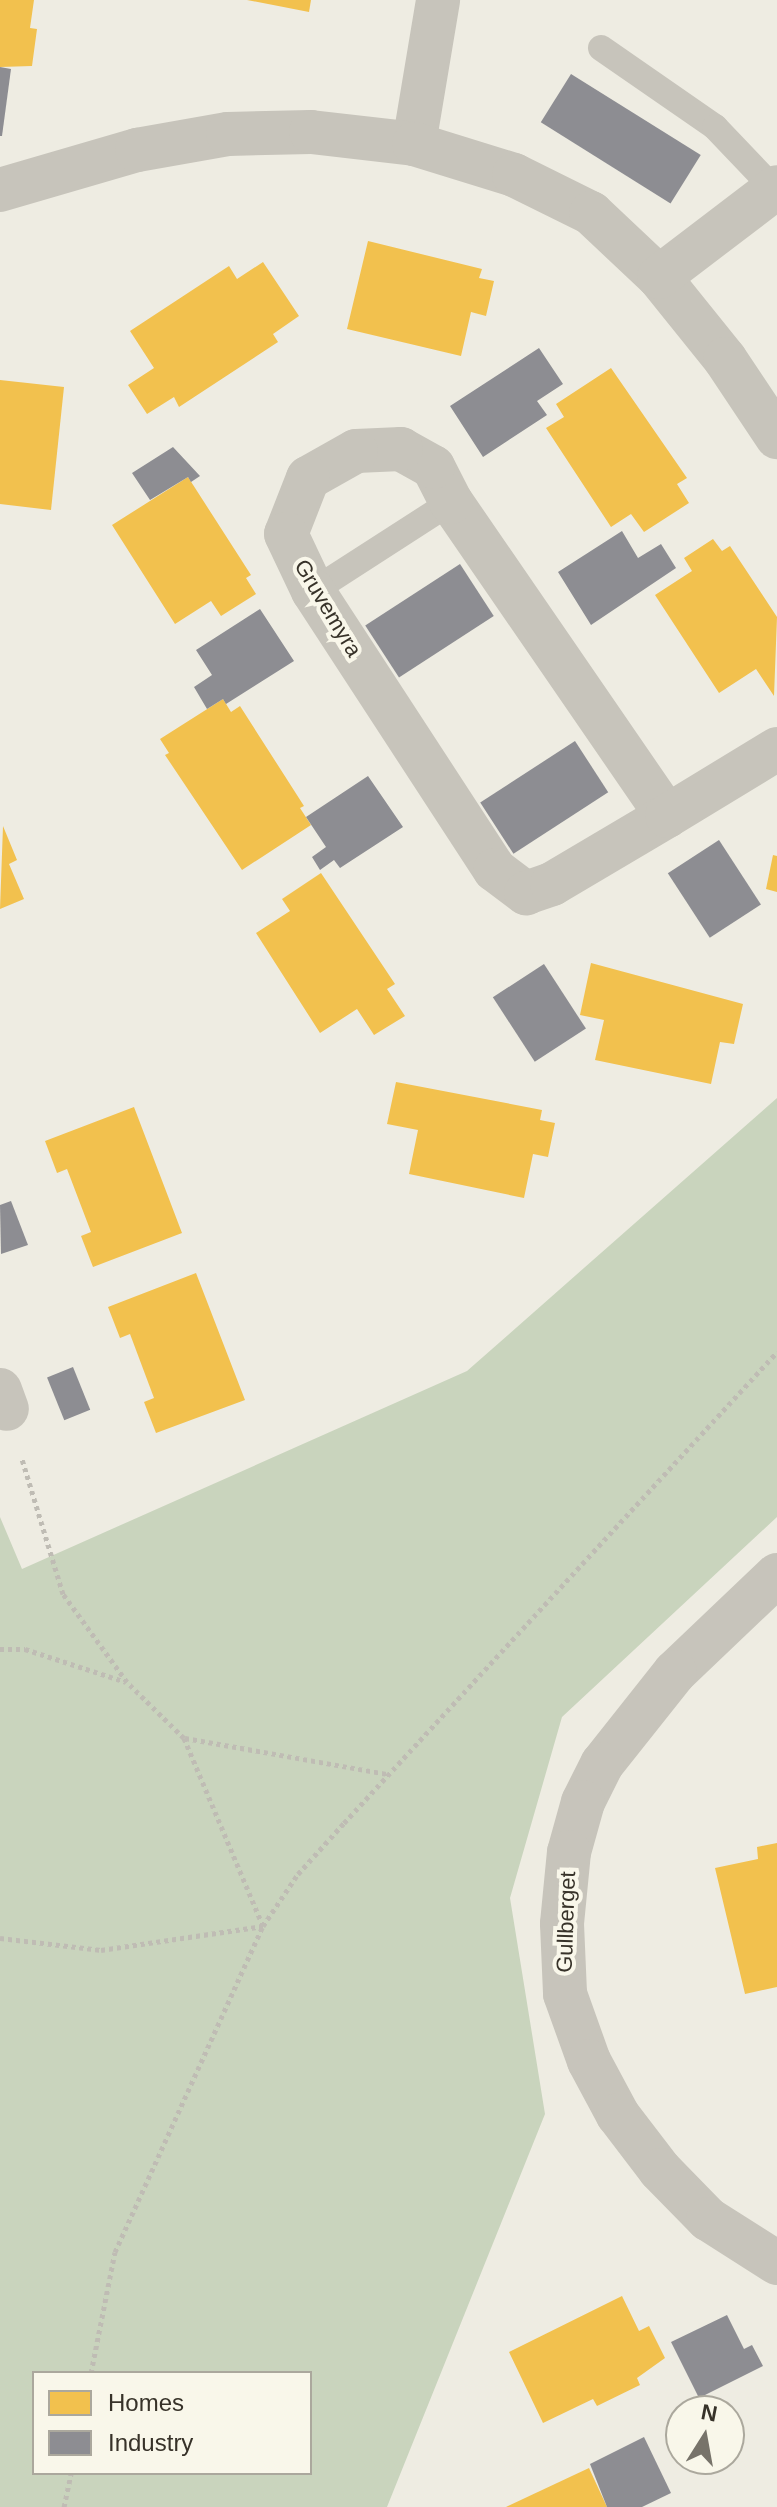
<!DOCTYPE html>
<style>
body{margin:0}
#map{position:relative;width:777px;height:2507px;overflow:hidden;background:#eeece2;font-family:Helvetica,sans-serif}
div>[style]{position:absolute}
.green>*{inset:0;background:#c9d4bd}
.homes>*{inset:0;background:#f2c14e}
.industry>*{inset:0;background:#8d8d92;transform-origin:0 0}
.path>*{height:5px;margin-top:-2.5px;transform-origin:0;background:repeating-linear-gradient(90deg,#bfbcb4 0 4px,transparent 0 8px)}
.service>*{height:26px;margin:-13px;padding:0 13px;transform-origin:13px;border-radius:13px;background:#c7c4bb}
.minor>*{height:44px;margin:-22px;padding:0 22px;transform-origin:22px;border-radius:22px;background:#c7c4bb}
.tertiary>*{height:44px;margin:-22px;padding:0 22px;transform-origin:22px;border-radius:22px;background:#c7c4bb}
span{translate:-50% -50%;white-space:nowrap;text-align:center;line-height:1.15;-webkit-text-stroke:8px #f9f7ea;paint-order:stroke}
.street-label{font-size:22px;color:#373229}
.legend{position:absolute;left:32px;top:2371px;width:280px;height:104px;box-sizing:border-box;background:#f9f7ea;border:2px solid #aba89d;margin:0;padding:10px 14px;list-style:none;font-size:24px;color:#373229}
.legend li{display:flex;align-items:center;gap:16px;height:40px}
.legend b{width:40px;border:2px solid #aba89d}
.north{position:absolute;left:665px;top:2395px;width:80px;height:80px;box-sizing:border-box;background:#f9f7ea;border:2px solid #aba89d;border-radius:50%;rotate:11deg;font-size:22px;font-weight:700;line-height:32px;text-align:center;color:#373229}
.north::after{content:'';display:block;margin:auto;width:28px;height:36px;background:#77736a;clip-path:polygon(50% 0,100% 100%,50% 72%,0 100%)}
</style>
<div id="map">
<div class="green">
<div style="clip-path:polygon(evenodd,777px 1098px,777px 1517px,562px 1717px,510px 1898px,545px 2114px,387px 2507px,0 2507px,0 1517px,22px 1569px,467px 1371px,777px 1098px,34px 2373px,310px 2373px,310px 2473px,34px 2473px,34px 2373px)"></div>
</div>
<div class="homes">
<div style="clip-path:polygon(0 0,34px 0,30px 28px,37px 29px,32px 66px,0 67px)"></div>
<div style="clip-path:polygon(247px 0,311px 0,309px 12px)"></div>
<div style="clip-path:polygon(368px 241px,482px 269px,479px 278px,494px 281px,486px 316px,471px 312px,461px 356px,347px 329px)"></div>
<div style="clip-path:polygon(263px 262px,299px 316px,273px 334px,278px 342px,179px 407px,174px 397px,147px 414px,128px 385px,154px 368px,130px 331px,229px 266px,237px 279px)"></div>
<div style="clip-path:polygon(611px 368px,687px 478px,677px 484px,689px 503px,644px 532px,631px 514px,611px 527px,546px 428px,564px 417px,556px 404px)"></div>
<div style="clip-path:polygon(0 380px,64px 387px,51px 510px,0 504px)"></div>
<div style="clip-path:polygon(188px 477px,251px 575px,246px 578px,256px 594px,221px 616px,211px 601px,175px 624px,112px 525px)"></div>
<div style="clip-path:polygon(713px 539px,722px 551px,730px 546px,777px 617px,774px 696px,756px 669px,719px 693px,655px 595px,692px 571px,684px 558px)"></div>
<div style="clip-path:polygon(223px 699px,231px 712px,240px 706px,304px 806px,300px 808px,311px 825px,242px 870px,165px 755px,169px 753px,160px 739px)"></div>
<div style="clip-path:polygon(3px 826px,17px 860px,9px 864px,24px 899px,0 909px)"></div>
<div style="clip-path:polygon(773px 855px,777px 856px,777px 892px,766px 889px)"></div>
<div style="clip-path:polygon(321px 873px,395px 984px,387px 989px,405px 1016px,374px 1035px,357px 1009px,320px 1033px,256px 933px,290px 911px,282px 899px)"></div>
<div style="clip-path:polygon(591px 963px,743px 1004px,734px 1044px,720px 1042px,711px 1084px,595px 1060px,604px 1020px,580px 1015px)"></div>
<div style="clip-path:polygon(396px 1082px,542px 1110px,540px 1120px,555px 1123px,548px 1157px,533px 1154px,524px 1198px,409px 1174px,418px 1130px,387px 1124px)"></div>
<div style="clip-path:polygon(134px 1107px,182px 1233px,93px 1267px,81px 1236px,91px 1232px,67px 1169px,57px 1173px,45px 1141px)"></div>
<div style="clip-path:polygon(196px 1273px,245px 1400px,156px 1433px,144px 1402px,154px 1398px,130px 1334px,120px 1338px,108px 1307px)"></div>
<div style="clip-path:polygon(777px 1843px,777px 1987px,745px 1994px,715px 1868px,758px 1859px,757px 1847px)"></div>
<div style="clip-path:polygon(622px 2296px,639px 2331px,649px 2326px,665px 2358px,637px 2378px,640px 2385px,597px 2406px,593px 2399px,543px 2423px,509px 2352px)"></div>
<div style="clip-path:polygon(589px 2468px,607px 2507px,506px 2507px)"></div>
</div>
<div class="industry">
<div style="clip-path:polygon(0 67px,11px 69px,2px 136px,0 136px)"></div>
<div style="left:571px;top:74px;width:153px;height:57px;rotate:32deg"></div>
<div style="clip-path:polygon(539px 348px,563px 384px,537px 401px,547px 415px,483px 457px,450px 406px)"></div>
<div style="clip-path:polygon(173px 447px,200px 476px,191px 482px,188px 477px,150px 500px,132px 473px)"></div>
<div style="clip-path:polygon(622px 531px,638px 558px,661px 544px,676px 568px,591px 625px,558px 572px)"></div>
<div style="left:460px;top:564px;width:62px;height:113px;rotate:57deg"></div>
<div style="clip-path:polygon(260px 609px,294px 661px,226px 704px,223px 699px,207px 709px,194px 687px,212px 675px,196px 650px)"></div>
<div style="left:575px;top:741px;width:61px;height:113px;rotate:57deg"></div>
<div style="clip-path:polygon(368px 776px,403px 827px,340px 868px,334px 860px,320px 870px,312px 857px,326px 847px,306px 817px)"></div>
<div style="left:719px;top:840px;width:77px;height:61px;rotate:57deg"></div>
<div style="left:544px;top:964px;width:77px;height:61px;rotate:57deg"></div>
<div style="clip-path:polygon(11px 1201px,28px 1245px,1px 1254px,0 1205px)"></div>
<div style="left:73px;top:1367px;width:46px;height:28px;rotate:68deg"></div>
<div style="clip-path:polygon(727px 2315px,744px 2349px,752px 2345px,763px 2366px,699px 2398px,671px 2342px)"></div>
<div style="clip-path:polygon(644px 2437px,671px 2493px,642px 2507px,607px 2507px,590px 2464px)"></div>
</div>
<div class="path">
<div style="left:0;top:1649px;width:25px"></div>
<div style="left:25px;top:1649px;width:106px;rotate:18.1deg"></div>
<div style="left:185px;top:1738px;width:206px;rotate:10.1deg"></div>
<div style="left:0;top:1938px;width:102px;rotate:6.8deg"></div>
<div style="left:101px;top:1950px;width:164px;rotate:-8.4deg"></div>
<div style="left:263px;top:1926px;width:204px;rotate:-112.8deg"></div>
<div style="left:184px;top:1738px;width:80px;rotate:-135.5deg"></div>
<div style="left:127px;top:1682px;width:109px;rotate:-126deg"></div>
<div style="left:63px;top:1594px;width:141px;rotate:-106.9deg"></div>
<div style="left:91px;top:2373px;width:123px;rotate:-78.8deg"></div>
<div style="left:115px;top:2252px;width:358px;rotate:-65.6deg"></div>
<div style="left:263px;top:1926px;width:63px;rotate:-56.1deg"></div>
<div style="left:298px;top:1874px;width:69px;rotate:-48deg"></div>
<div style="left:344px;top:1823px;width:640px;rotate:-47.41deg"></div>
<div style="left:64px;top:2507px;width:35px;rotate:-78deg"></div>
</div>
<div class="service">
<div style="left:601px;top:48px;width:139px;rotate:34.7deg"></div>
<div style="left:715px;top:127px;width:90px;rotate:46.4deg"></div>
<div style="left:313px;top:591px;width:164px;rotate:-32.8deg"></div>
</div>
<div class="minor">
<div style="left:414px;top:144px;width:146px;rotate:-80.5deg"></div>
<div style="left:0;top:190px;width:143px;rotate:-16.3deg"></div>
<div style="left:137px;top:150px;width:92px;rotate:-10deg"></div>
<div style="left:228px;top:134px;width:83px;rotate:-1.4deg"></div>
<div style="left:311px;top:132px;width:104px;rotate:6.6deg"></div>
<div style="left:414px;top:144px;width:105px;rotate:17.2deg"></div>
<div style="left:514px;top:175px;width:86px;rotate:26.3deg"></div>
<div style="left:591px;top:213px;width:93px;rotate:43.3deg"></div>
<div style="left:659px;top:277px;width:105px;rotate:51.2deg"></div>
<div style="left:725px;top:359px;width:94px;rotate:56.3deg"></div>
<div style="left:659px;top:277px;width:148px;rotate:-37.3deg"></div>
<div style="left:667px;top:816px;width:381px;rotate:-124.5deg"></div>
<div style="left:451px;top:502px;width:39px;rotate:-117deg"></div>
<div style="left:433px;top:467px;width:37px;rotate:-151deg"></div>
<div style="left:401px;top:449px;width:45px;rotate:177.5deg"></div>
<div style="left:356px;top:451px;width:55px;rotate:150.6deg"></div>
<div style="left:308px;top:478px;width:60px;rotate:111.4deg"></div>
<div style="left:286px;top:534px;width:63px;rotate:64.7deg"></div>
<div style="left:313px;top:591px;width:333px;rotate:56.9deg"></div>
<div style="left:495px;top:870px;width:39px;rotate:37deg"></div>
<div style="left:526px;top:893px;width:28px;rotate:-19deg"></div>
<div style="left:552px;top:884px;width:134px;rotate:-30.6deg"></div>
<div style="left:667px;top:816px;width:129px;rotate:-31.3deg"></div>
<div style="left:0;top:1390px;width:20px;rotate:70deg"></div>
</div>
<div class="tertiary">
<div style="left:777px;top:1575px;width:141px;rotate:136.4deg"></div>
<div style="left:675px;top:1672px;width:117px;rotate:128.4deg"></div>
<div style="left:602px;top:1764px;width:42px;rotate:116.6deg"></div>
<div style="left:583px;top:1802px;width:52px;rotate:105.6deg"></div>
<div style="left:569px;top:1852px;width:72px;rotate:95.6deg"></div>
<div style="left:562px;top:1924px;width:70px;rotate:87.5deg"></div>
<div style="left:565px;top:1994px;width:71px;rotate:70.3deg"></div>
<div style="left:589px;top:2061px;width:61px;rotate:61.8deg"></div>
<div style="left:618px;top:2115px;width:69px;rotate:52.6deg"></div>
<div style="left:660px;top:2170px;width:69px;rotate:45.6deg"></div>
<div style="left:708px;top:2219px;width:82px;rotate:32.5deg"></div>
</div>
<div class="street-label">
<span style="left:328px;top:608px;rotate:59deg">Gruvemyra</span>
<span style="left:566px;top:1922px;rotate:-88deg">Gullberget</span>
</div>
<ul class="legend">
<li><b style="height:22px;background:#f2c14e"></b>Homes</li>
<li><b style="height:22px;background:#8d8d92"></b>Industry</li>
</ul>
<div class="north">N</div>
</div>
